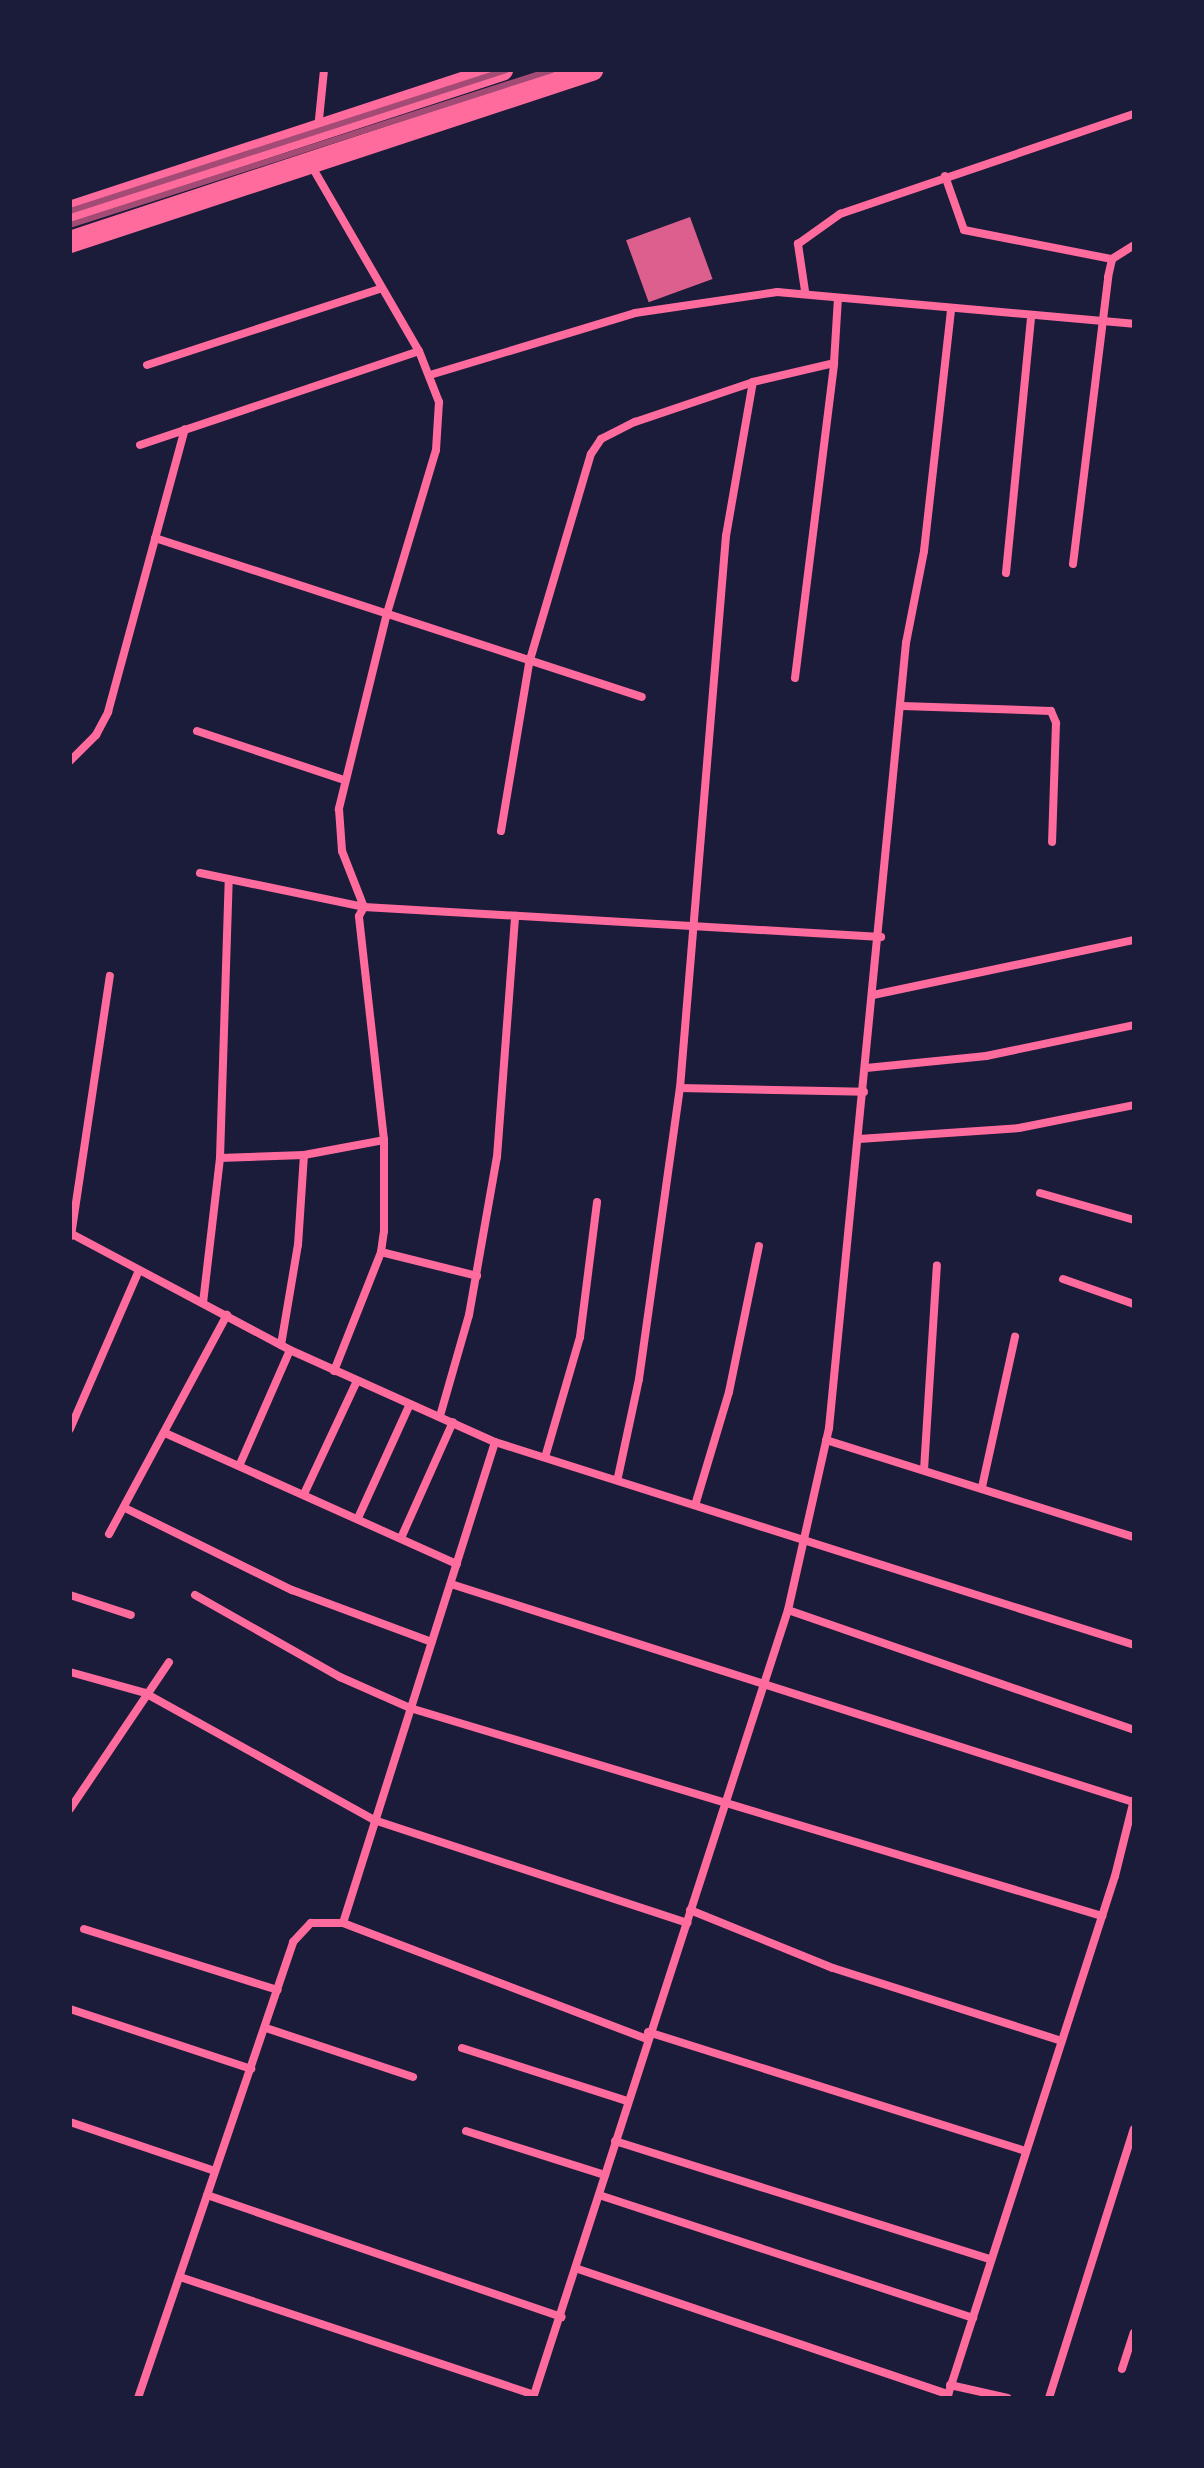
<!DOCTYPE html>
<style>
body{margin:0}
#map{position:relative;width:1204px;height:2468px;overflow:hidden;background:#1b1b3a;font-family:"Fira Sans Condensed",sans-serif}
div>[style]{position:absolute}
.building>*{inset:0;background:#dd5f8e;transform-origin:0 0}
.minor>*{height:8px;margin:-4px;padding:0 4px;transform-origin:4px;border-radius:4px;background:#ff6b9d}
.trunk>*{height:22px;margin:-11px;padding:0 11px;transform-origin:11px;border-radius:11px;background:#ff6b9d}
.rail>*{height:6px;margin:-3px;padding:0 3px;transform-origin:3px;border-radius:3px;background:#a44b75}
span{translate:-50% -50%;white-space:nowrap;text-align:center;line-height:1.15;-webkit-text-stroke:8px #1b1b3a;paint-order:stroke}
.frame{position:absolute;inset:0;border:72px solid #1b1b3a;pointer-events:none}
</style>
<div id="map">
<div class="building">
<div style="left:690px;top:217px;width:66px;height:68px;rotate:70deg"></div>
</div>
<div class="minor">
<div style="left:318px;top:129px;width:59px;rotate:-84.2deg"></div>
<div style="left:311px;top:165px;width:215px;rotate:59.9deg"></div>
<div style="left:419px;top:351px;width:55px;rotate:68.6deg"></div>
<div style="left:439px;top:402px;width:48px;rotate:93.6deg"></div>
<div style="left:436px;top:450px;width:174px;rotate:106.7deg"></div>
<div style="left:386px;top:617px;width:198px;rotate:103.8deg"></div>
<div style="left:339px;top:809px;width:42px;rotate:85.9deg"></div>
<div style="left:342px;top:851px;width:60px;rotate:68.6deg"></div>
<div style="left:945px;top:176px;width:57px;rotate:70.6deg"></div>
<div style="left:964px;top:230px;width:151px;rotate:11.1deg"></div>
<div style="left:805px;top:291px;width:48px;rotate:-98.5deg"></div>
<div style="left:798px;top:244px;width:52px;rotate:-35.5deg"></div>
<div style="left:840px;top:214px;width:311px;rotate:-18.8deg"></div>
<div style="left:147px;top:365px;width:247px;rotate:-18.1deg"></div>
<div style="left:430px;top:375px;width:214px;rotate:-16.8deg"></div>
<div style="left:635px;top:313px;width:144px;rotate:-8.4deg"></div>
<div style="left:777px;top:292px;width:358px;rotate:5.1deg"></div>
<div style="left:140px;top:445px;width:294px;rotate:-18.6deg"></div>
<div style="left:155px;top:538px;width:512px;rotate:18.08deg"></div>
<div style="left:1073px;top:564px;width:289px;rotate:-83deg"></div>
<div style="left:1108px;top:277px;width:18px;rotate:-77deg"></div>
<div style="left:1112px;top:259px;width:26px;rotate:-32deg"></div>
<div style="left:1006px;top:573px;width:258px;rotate:-84.4deg"></div>
<div style="left:795px;top:678px;width:317px;rotate:-82.9deg"></div>
<div style="left:902px;top:706px;width:149px;rotate:1.9deg"></div>
<div style="left:1051px;top:711px;width:13px;rotate:67deg"></div>
<div style="left:1056px;top:723px;width:119px;rotate:91.9deg"></div>
<div style="left:197px;top:731px;width:155px;rotate:18.4deg"></div>
<div style="left:70px;top:761px;width:37px;rotate:-45deg"></div>
<div style="left:96px;top:735px;width:26px;rotate:-62deg"></div>
<div style="left:108px;top:712px;width:293px;rotate:-74.8deg"></div>
<div style="left:501px;top:831px;width:170px;rotate:-80.5deg"></div>
<div style="left:529px;top:663px;width:218px;rotate:-73.5deg"></div>
<div style="left:591px;top:454px;width:18px;rotate:-56deg"></div>
<div style="left:601px;top:439px;width:38px;rotate:-27deg"></div>
<div style="left:635px;top:422px;width:125px;rotate:-18.7deg"></div>
<div style="left:753px;top:382px;width:83px;rotate:-13.2deg"></div>
<div style="left:834px;top:363px;width:65px;rotate:-86.5deg"></div>
<div style="left:200px;top:873px;width:167px;rotate:11.7deg"></div>
<div style="left:873px;top:995px;width:267px;rotate:-11.9deg"></div>
<div style="left:866px;top:1068px;width:121px;rotate:-5.7deg"></div>
<div style="left:986px;top:1056px;width:151px;rotate:-11.8deg"></div>
<div style="left:680px;top:1088px;width:184px;rotate:1.2deg"></div>
<div style="left:859px;top:1139px;width:160px;rotate:-3.9deg"></div>
<div style="left:1019px;top:1128px;width:117px;rotate:-11.3deg"></div>
<div style="left:220px;top:1158px;width:84px;rotate:-2deg"></div>
<div style="left:304px;top:1155px;width:81px;rotate:-10.6deg"></div>
<div style="left:1040px;top:1193px;width:98px;rotate:16deg"></div>
<div style="left:70px;top:1233px;width:249px;rotate:28deg"></div>
<div style="left:290px;top:1350px;width:225px;rotate:24.2deg"></div>
<div style="left:495px;top:1442px;width:670px;rotate:17.62deg"></div>
<div style="left:71px;top:1236px;width:263px;rotate:-81.5deg"></div>
<div style="left:381px;top:1252px;width:99px;rotate:14deg"></div>
<div style="left:1063px;top:1279px;width:75px;rotate:19.4deg"></div>
<div style="left:203px;top:1303px;width:146px;rotate:-83.3deg"></div>
<div style="left:220px;top:1158px;width:279px;rotate:-88.2deg"></div>
<div style="left:281px;top:1345px;width:101px;rotate:-80.4deg"></div>
<div style="left:298px;top:1245px;width:90px;rotate:-86.2deg"></div>
<div style="left:334px;top:1371px;width:128px;rotate:-68.4deg"></div>
<div style="left:381px;top:1252px;width:21px;rotate:-82deg"></div>
<div style="left:384px;top:1231px;width:91px;rotate:-90deg"></div>
<div style="left:384px;top:1140px;width:225px;rotate:-96.4deg"></div>
<div style="left:359px;top:916px;width:10px;rotate:-61deg"></div>
<div style="left:364px;top:907px;width:518px;rotate:3.32deg"></div>
<div style="left:440px;top:1416px;width:105px;rotate:-74deg"></div>
<div style="left:469px;top:1315px;width:160px;rotate:-80deg"></div>
<div style="left:497px;top:1157px;width:242px;rotate:-85.7deg"></div>
<div style="left:70px;top:1429px;width:173px;rotate:-66.5deg"></div>
<div style="left:165px;top:1433px;width:320px;rotate:24.2deg"></div>
<div style="left:826px;top:1440px;width:323px;rotate:17.5deg"></div>
<div style="left:546px;top:1454px;width:122px;rotate:-73.8deg"></div>
<div style="left:580px;top:1337px;width:136px;rotate:-82.8deg"></div>
<div style="left:240px;top:1464px;width:124px;rotate:-66.3deg"></div>
<div style="left:924px;top:1470px;width:205px;rotate:-86.4deg"></div>
<div style="left:618px;top:1477px;width:100px;rotate:-77.9deg"></div>
<div style="left:639px;top:1379px;width:294px;rotate:-82deg"></div>
<div style="left:680px;top:1088px;width:554px;rotate:-85.24deg"></div>
<div style="left:726px;top:536px;width:156px;rotate:-80.1deg"></div>
<div style="left:982px;top:1487px;width:154px;rotate:-77.6deg"></div>
<div style="left:304px;top:1494px;width:125px;rotate:-64.9deg"></div>
<div style="left:696px;top:1502px;width:115px;rotate:-73.3deg"></div>
<div style="left:729px;top:1392px;width:149px;rotate:-78.4deg"></div>
<div style="left:125px;top:1508px;width:186px;rotate:26.2deg"></div>
<div style="left:292px;top:1590px;width:149px;rotate:20.4deg"></div>
<div style="left:358px;top:1518px;width:125px;rotate:-65.5deg"></div>
<div style="left:109px;top:1534px;width:249px;rotate:-61.7deg"></div>
<div style="left:401px;top:1538px;width:127px;rotate:-65.9deg"></div>
<div style="left:451px;top:1584px;width:716px;rotate:17.73deg"></div>
<div style="left:70px;top:1595px;width:64px;rotate:18.2deg"></div>
<div style="left:195px;top:1595px;width:167px;rotate:29.5deg"></div>
<div style="left:340px;top:1677px;width:77px;rotate:23.9deg"></div>
<div style="left:410px;top:1708px;width:723px;rotate:16.73deg"></div>
<div style="left:788px;top:1610px;width:366px;rotate:19.1deg"></div>
<div style="left:70px;top:1672px;width:78px;rotate:15.6deg"></div>
<div style="left:145px;top:1693px;width:262px;rotate:29deg"></div>
<div style="left:374px;top:1820px;width:330px;rotate:18.2deg"></div>
<div style="left:70px;top:1809px;width:177px;rotate:-56deg"></div>
<div style="left:690px;top:1910px;width:154px;rotate:22.1deg"></div>
<div style="left:833px;top:1968px;width:240px;rotate:17.7deg"></div>
<div style="left:343px;top:1923px;width:504px;rotate:-72.46deg"></div>
<div style="left:84px;top:1929px;width:203px;rotate:17.5deg"></div>
<div style="left:70px;top:2009px;width:191px;rotate:18.3deg"></div>
<div style="left:266px;top:2028px;width:155px;rotate:18.4deg"></div>
<div style="left:648px;top:2032px;width:395px;rotate:17.5deg"></div>
<div style="left:462px;top:2048px;width:173px;rotate:17.8deg"></div>
<div style="left:70px;top:2122px;width:153px;rotate:18.7deg"></div>
<div style="left:466px;top:2131px;width:146px;rotate:17.6deg"></div>
<div style="left:615px;top:2141px;width:393px;rotate:17.5deg"></div>
<div style="left:207px;top:2195px;width:375px;rotate:19deg"></div>
<div style="left:599px;top:2195px;width:394px;rotate:18.2deg"></div>
<div style="left:578px;top:2269px;width:391px;rotate:18.7deg"></div>
<div style="left:180px;top:2277px;width:373px;rotate:18.4deg"></div>
<div style="left:1122px;top:2369px;width:38px;rotate:-72deg"></div>
<div style="left:950px;top:2385px;width:59px;rotate:12.6deg"></div>
<div style="left:138px;top:2398px;width:482px;rotate:-71.2deg"></div>
<div style="left:293px;top:1942px;width:26px;rotate:-47deg"></div>
<div style="left:311px;top:1923px;width:32px"></div>
<div style="left:343px;top:1923px;width:324px;rotate:20.9deg"></div>
<div style="left:533px;top:2398px;width:828px;rotate:-72.07deg"></div>
<div style="left:788px;top:1610px;width:187px;rotate:-77.3deg"></div>
<div style="left:829px;top:1428px;width:789px;rotate:-84.4deg"></div>
<div style="left:906px;top:643px;width:94px;rotate:-78.9deg"></div>
<div style="left:924px;top:551px;width:244px;rotate:-83.6deg"></div>
<div style="left:947px;top:2398px;width:548px;rotate:-72.16deg"></div>
<div style="left:1115px;top:1876px;width:78px;rotate:-76deg"></div>
<div style="left:1049px;top:2398px;width:282px;rotate:-72.5deg"></div>
</div>
<div class="trunk">
<div style="left:70px;top:212px;width:455px;rotate:-18.2deg"></div>
<div style="left:70px;top:242px;width:550px;rotate:-18.24deg"></div>
</div>
<div class="rail">
<div style="left:70px;top:211px;width:458px;rotate:-17.9deg"></div>
<div style="left:70px;top:225px;width:506px;rotate:-17.83deg"></div>
</div>
<div class="frame"></div>
</div>
